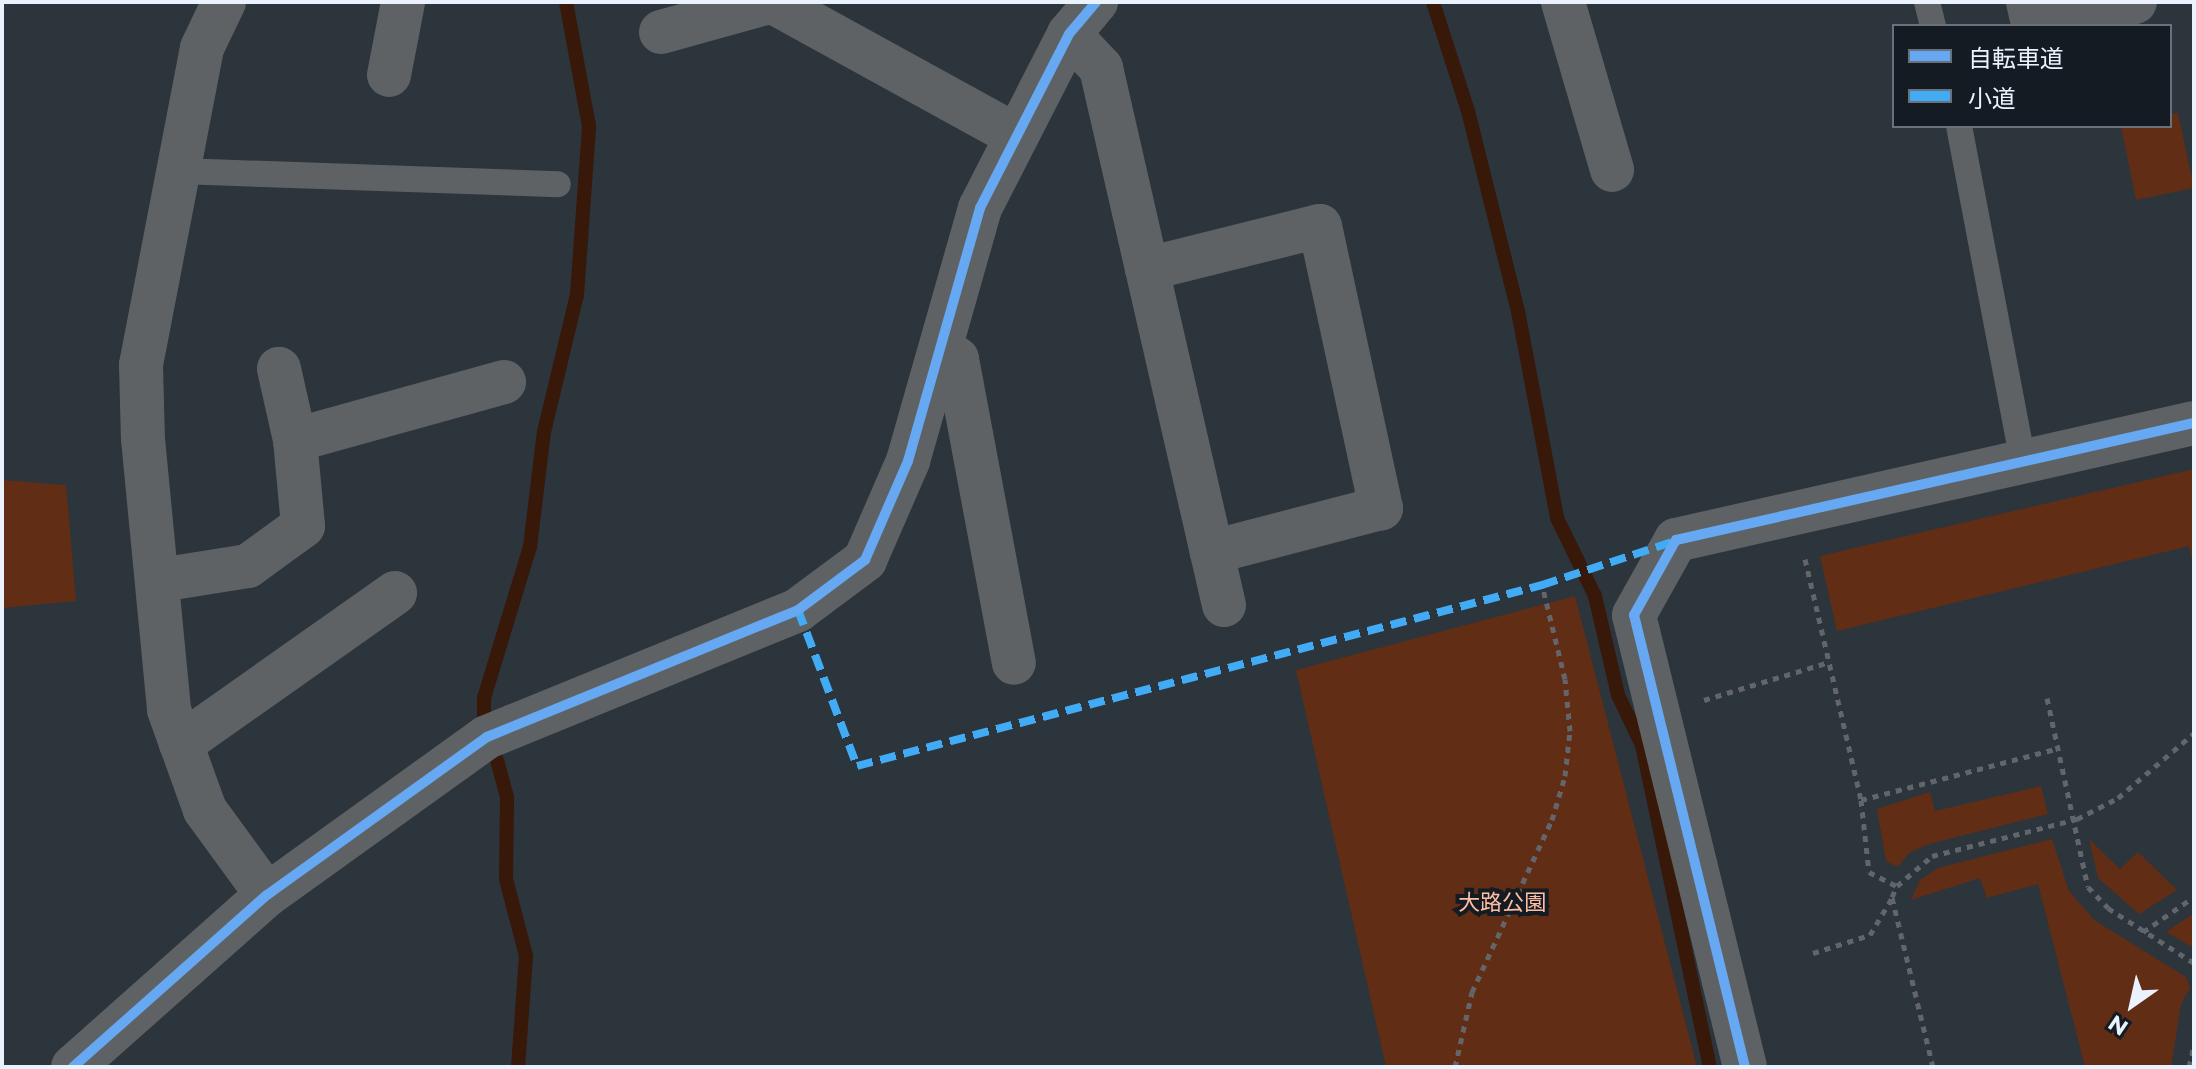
<!DOCTYPE html>
<meta charset="utf-8">
<style>
body{margin:0}
#map{position:relative;width:2196px;height:1069px;overflow:hidden;background:#2c343c;font-family:Montserrat,"Noto Sans JP",sans-serif}
div>[style]{position:absolute}
.green>*{inset:0;background:#612e15}
.stream>*{height:14px;margin:-7px;padding:0 7px;transform-origin:7px;border-radius:7px;background:#371809}
.path>*{height:5px;margin-top:-2.5px;transform-origin:0;background:repeating-linear-gradient(90deg,#62656a 0 6px,transparent 0 12px)}
.service>*{height:26px;margin:-13px;padding:0 13px;transform-origin:13px;border-radius:13px;background:#5f6265}
.minor>*{height:44px;margin:-22px;padding:0 22px;transform-origin:22px;border-radius:22px;background:#5f6265}
.quiet>*{height:8px;margin-top:-4px;transform-origin:0;background:repeating-linear-gradient(90deg,#42abf6 0 16px,transparent 0 24px)}
.cycleway>*{height:10px;margin:-5px;padding:0 5px;transform-origin:5px;border-radius:5px;background:#66a8f1}
span{translate:-50% -50%;white-space:nowrap;text-align:center;line-height:1.15;-webkit-text-stroke:8px #141b22;paint-order:stroke}
.park-label{font-size:22px;color:#fdbea4}
.frame{position:absolute;inset:0;border:4px solid #eaf3fd;pointer-events:none}
.legend{position:absolute;left:1892px;top:24px;width:280px;height:104px;box-sizing:border-box;background:#141b22;border:2px solid #6a717a;margin:0;padding:10px 14px;list-style:none;font-size:24px;color:#eaf3fd}
.legend li{display:flex;align-items:center;gap:16px;height:40px}
.legend b{width:40px;border:2px solid #6a717a}
.north{position:absolute;left:2092px;top:965px;width:80px;height:80px;-webkit-text-stroke:6px #141b22;paint-order:stroke;rotate:214deg;font-size:22px;font-weight:700;line-height:32px;text-align:center;color:#eaf3fd}
.north::after{content:'';display:block;margin:auto;width:28px;height:36px;background:#eaf3fd;clip-path:polygon(50% 0,100% 100%,50% 72%,0 100%)}
</style>
<div id="map">
<div class="green">
<div style="clip-path:polygon(2178px 113px,2194px 188px,2136px 200px,2121px 126px,2170px 126px,2170px 114px)"></div>
<div style="clip-path:polygon(2194px 469px,2194px 567px,2189px 546px,1837px 631px,1820px 556px)"></div>
<div style="clip-path:polygon(2px 480px,66px 485px,76px 601px,2px 608px)"></div>
<div style="clip-path:polygon(1575px 596px,1697px 1067px,1386px 1067px,1296px 670px)"></div>
<div style="clip-path:polygon(2041px 786px,2048px 814px,1929px 844px,1909px 853px,1898px 867px,1886px 861px,1877px 809px,1930px 792px,1935px 811px)"></div>
<div style="clip-path:polygon(2052px 839px,2069px 891px,2094px 920px,2186px 977px,2190px 988px,2181px 1004px,2171px 1067px,2085px 1067px,2038px 884px,1987px 898px,1980px 878px,1911px 900px,1920px 880px,1938px 868px)"></div>
<div style="clip-path:polygon(2089px 839px,2120px 869px,2138px 852px,2177px 890px,2139px 914px,2098px 878px)"></div>
<div style="clip-path:polygon(2194px 913px,2194px 948px,2166px 932px)"></div>
</div>
<div class="stream">
<div style="left:1433px;top:2px;width:114px;rotate:72.2deg"></div>
<div style="left:1468px;top:111px;width:206px;rotate:76deg"></div>
<div style="left:1518px;top:311px;width:211px;rotate:79.3deg"></div>
<div style="left:1557px;top:518px;width:87px;rotate:64deg"></div>
<div style="left:1595px;top:596px;width:102px;rotate:76.9deg"></div>
<div style="left:1618px;top:695px;width:55px;rotate:64.4deg"></div>
<div style="left:1642px;top:745px;width:329px;rotate:78.1deg"></div>
<div style="left:484px;top:717px;width:19px;rotate:-90deg"></div>
<div style="left:484px;top:698px;width:158px;rotate:-73.1deg"></div>
<div style="left:530px;top:547px;width:116px;rotate:-83.1deg"></div>
<div style="left:544px;top:432px;width:141px;rotate:-76.5deg"></div>
<div style="left:577px;top:295px;width:169px;rotate:-85.9deg"></div>
<div style="left:589px;top:126px;width:126px;rotate:-100.5deg"></div>
<div style="left:497px;top:760px;width:39px;rotate:75deg"></div>
<div style="left:507px;top:798px;width:81px;rotate:90.7deg"></div>
<div style="left:506px;top:879px;width:80px;rotate:75.4deg"></div>
<div style="left:526px;top:956px;width:111px;rotate:94.1deg"></div>
</div>
<div class="path">
<div style="left:1805px;top:559px;width:247px;rotate:76.9deg"></div>
<div style="left:1861px;top:800px;width:72px;rotate:83.7deg"></div>
<div style="left:1869px;top:872px;width:31px;rotate:27deg"></div>
<div style="left:2047px;top:698px;width:193px;rotate:77.8deg"></div>
<div style="left:2088px;top:887px;width:29px;rotate:46deg"></div>
<div style="left:2108px;top:908px;width:102px;rotate:32.6deg"></div>
<div style="left:1704px;top:700px;width:127px;rotate:-16.9deg"></div>
<div style="left:1861px;top:800px;width:205px;rotate:-14.7deg"></div>
<div style="left:2143px;top:932px;width:55px;rotate:-34.6deg"></div>
<div style="left:1813px;top:953px;width:60px;rotate:-17.5deg"></div>
<div style="left:1870px;top:935px;width:43px;rotate:-59.3deg"></div>
<div style="left:1455px;top:1067px;width:77px;rotate:-77.2deg"></div>
<div style="left:1472px;top:992px;width:190px;rotate:-65.1deg"></div>
<div style="left:1552px;top:820px;width:46px;rotate:-73.5deg"></div>
<div style="left:1565px;top:776px;width:45px;rotate:-83.7deg"></div>
<div style="left:1570px;top:731px;width:52px;rotate:-95.5deg"></div>
<div style="left:1565px;top:679px;width:97px;rotate:-103.7deg"></div>
<div style="left:1933px;top:1067px;width:175px;rotate:-103.6deg"></div>
<div style="left:1892px;top:897px;width:12px;rotate:-66deg"></div>
<div style="left:1897px;top:886px;width:46px;rotate:-40.6deg"></div>
<div style="left:1932px;top:856px;width:150px;rotate:-14.3deg"></div>
<div style="left:2077px;top:819px;width:46px;rotate:-27.1deg"></div>
<div style="left:2118px;top:798px;width:100px;rotate:-40.5deg"></div>
<div style="left:2189px;top:1067px;width:22px;rotate:-77deg"></div>
</div>
<div class="service">
<div style="left:1927px;top:2px;width:25px;rotate:76deg"></div>
<div style="left:1959px;top:126px;width:342px;rotate:79.2deg"></div>
<div style="left:179px;top:171px;width:379px;rotate:2deg"></div>
</div>
<div class="minor">
<div style="left:224px;top:2px;width:51px;rotate:115.6deg"></div>
<div style="left:202px;top:48px;width:323px;rotate:100.9deg"></div>
<div style="left:141px;top:365px;width:74px;rotate:88.5deg"></div>
<div style="left:143px;top:439px;width:272px;rotate:84.5deg"></div>
<div style="left:169px;top:710px;width:106px;rotate:70.2deg"></div>
<div style="left:205px;top:810px;width:105px;rotate:53.9deg"></div>
<div style="left:773px;top:2px;width:278px;rotate:28.8deg"></div>
<div style="left:1563px;top:2px;width:175px;rotate:73.7deg"></div>
<div style="left:2028px;top:2px;width:22px;rotate:77deg"></div>
<div style="left:2033px;top:23px;width:104px;rotate:-11.6deg"></div>
<div style="left:661px;top:32px;width:112px;rotate:-15.5deg"></div>
<div style="left:1069px;top:34px;width:47px;rotate:46.7deg"></div>
<div style="left:1101px;top:68px;width:551px;rotate:77.1deg"></div>
<div style="left:389px;top:75px;width:74px;rotate:-79.1deg"></div>
<div style="left:1147px;top:269px;width:178px;rotate:-14deg"></div>
<div style="left:1320px;top:226px;width:289px;rotate:77.8deg"></div>
<div style="left:1381px;top:508px;width:175px;rotate:165.4deg"></div>
<div style="left:941px;top:347px;width:20px;rotate:37deg"></div>
<div style="left:957px;top:359px;width:309px;rotate:79.4deg"></div>
<div style="left:295px;top:440px;width:217px;rotate:-15.5deg"></div>
<div style="left:160px;top:580px;width:89px;rotate:-9deg"></div>
<div style="left:248px;top:566px;width:68px;rotate:-36deg"></div>
<div style="left:303px;top:526px;width:86px;rotate:-95.3deg"></div>
<div style="left:295px;top:440px;width:73px;rotate:-102.7deg"></div>
<div style="left:181px;top:744px;width:262px;rotate:-35.2deg"></div>
<div style="left:73px;top:1067px;width:259px;rotate:-41.6deg"></div>
<div style="left:267px;top:895px;width:271px;rotate:-35.7deg"></div>
<div style="left:487px;top:737px;width:336px;rotate:-22.2deg"></div>
<div style="left:798px;top:610px;width:84px;rotate:-36.7deg"></div>
<div style="left:865px;top:560px;width:108px;rotate:-66.5deg"></div>
<div style="left:908px;top:461px;width:263px;rotate:-74.1deg"></div>
<div style="left:980px;top:208px;width:195px;rotate:-62.9deg"></div>
<div style="left:1069px;top:34px;width:42px;rotate:-49.8deg"></div>
<div style="left:1745px;top:1067px;width:465px;rotate:-103.8deg"></div>
<div style="left:1634px;top:615px;width:86px;rotate:-60.8deg"></div>
<div style="left:1676px;top:540px;width:531px;rotate:-12.73deg"></div>
</div>
<div class="quiet">
<div style="left:798px;top:610px;width:167px;rotate:69.3deg"></div>
<div style="left:857px;top:766px;width:709px;rotate:-14.8deg"></div>
<div style="left:1542px;top:585px;width:140px;rotate:-18.3deg"></div>
</div>
<div class="cycleway">
<div style="left:73px;top:1067px;width:259px;rotate:-41.6deg"></div>
<div style="left:267px;top:895px;width:271px;rotate:-35.7deg"></div>
<div style="left:487px;top:737px;width:336px;rotate:-22.2deg"></div>
<div style="left:798px;top:610px;width:84px;rotate:-36.7deg"></div>
<div style="left:865px;top:560px;width:108px;rotate:-66.5deg"></div>
<div style="left:908px;top:461px;width:263px;rotate:-74.1deg"></div>
<div style="left:980px;top:208px;width:195px;rotate:-62.9deg"></div>
<div style="left:1069px;top:34px;width:42px;rotate:-49.8deg"></div>
<div style="left:1745px;top:1067px;width:465px;rotate:-103.8deg"></div>
<div style="left:1634px;top:615px;width:86px;rotate:-60.8deg"></div>
<div style="left:1676px;top:540px;width:531px;rotate:-12.73deg"></div>
</div>
<div class="park-label">
<span style="left:1502px;top:903px">大路公園</span>
</div>
<div class="frame"></div>
<ul class="legend">
<li><b style="height:10px;background:#66a8f1"></b>自転車道</li>
<li><b style="height:10px;background:#42abf6"></b>小道</li>
</ul>
<div class="north">N</div>
</div>
